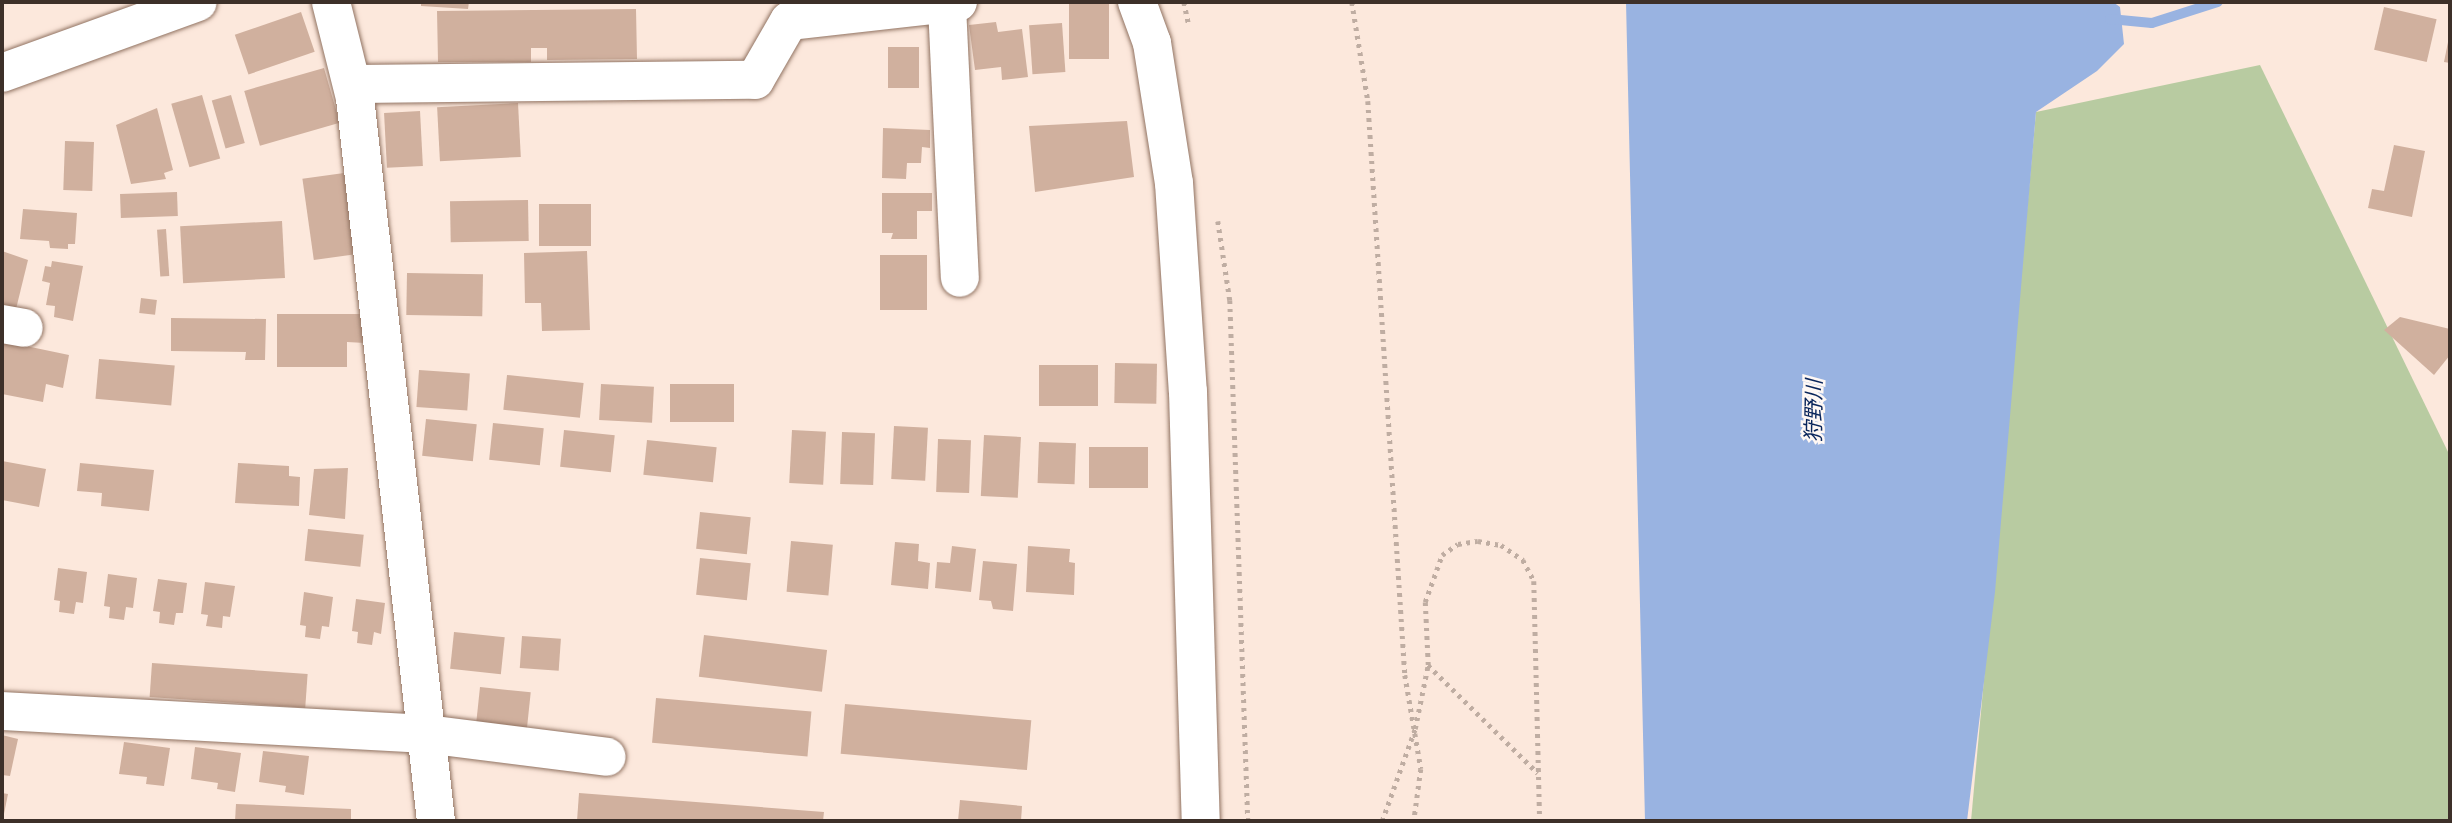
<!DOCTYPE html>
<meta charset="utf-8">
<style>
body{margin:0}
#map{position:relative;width:2452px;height:823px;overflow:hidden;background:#fce8dc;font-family:"Source Serif 4","Noto Sans JP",serif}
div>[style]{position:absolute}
.green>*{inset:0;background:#b8cba1}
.water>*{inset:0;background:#99b3e1}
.stream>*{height:10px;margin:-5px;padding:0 5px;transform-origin:5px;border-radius:5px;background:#99b3e1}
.building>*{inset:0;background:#d0b09e;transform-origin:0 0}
.path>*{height:4.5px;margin-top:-2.25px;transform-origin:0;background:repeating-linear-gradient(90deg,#bfada2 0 3.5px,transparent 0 8.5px)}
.roads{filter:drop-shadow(0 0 2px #917362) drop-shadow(0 0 2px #917362)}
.minor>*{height:38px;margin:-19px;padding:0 19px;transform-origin:19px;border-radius:19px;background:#fff}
.secondary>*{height:38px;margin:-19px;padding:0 19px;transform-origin:19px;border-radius:19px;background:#fff}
span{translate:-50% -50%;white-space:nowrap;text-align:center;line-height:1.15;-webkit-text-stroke:5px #fff8f4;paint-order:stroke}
.water-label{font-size:21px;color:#09255b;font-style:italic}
.frame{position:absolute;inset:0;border:4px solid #3d3029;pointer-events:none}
</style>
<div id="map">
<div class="green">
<div style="clip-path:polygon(2260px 65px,2450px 456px,2450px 821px,1971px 821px,2036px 112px)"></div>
</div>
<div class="water">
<div style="clip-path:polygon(1626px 2px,2113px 2px,2120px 7px,2124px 44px,2097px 71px,2036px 112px,1995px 592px,1967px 821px,1645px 821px)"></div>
</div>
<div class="stream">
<div style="left:2110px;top:19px;width:42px;rotate:5.4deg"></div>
<div style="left:2152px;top:23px;width:69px;rotate:-17.7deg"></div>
</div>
<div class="building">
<div style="clip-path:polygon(421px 2px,469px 2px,468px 9px,421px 6px)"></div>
<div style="left:1069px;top:2px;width:40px;height:57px"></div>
<div style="left:2384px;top:7px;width:54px;height:44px;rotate:13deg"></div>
<div style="clip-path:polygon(636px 9px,637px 59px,547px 60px,547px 48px,531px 48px,531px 62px,438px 62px,437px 11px)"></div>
<div style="left:301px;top:12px;width:42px;height:70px;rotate:71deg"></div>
<div style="clip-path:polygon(996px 22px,998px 32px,1022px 29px,1028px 77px,1002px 80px,1001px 67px,975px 70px,969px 25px)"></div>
<div style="left:1062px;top:23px;width:49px;height:33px;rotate:86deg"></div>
<div style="clip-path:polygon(2449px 37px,2450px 37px,2450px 63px,2444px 62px)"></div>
<div style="left:888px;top:47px;width:31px;height:41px"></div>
<div style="left:324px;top:68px;width:57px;height:83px;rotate:74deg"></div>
<div style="left:202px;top:95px;width:66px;height:32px;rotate:74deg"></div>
<div style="left:231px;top:95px;width:50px;height:20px;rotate:74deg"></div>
<div style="left:518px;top:103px;width:54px;height:81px;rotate:87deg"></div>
<div style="clip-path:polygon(157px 108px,173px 170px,164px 173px,166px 179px,131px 184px,116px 125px)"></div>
<div style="left:420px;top:111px;width:55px;height:36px;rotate:87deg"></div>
<div style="clip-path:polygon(1127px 121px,1134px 177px,1035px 192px,1029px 126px)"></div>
<div style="clip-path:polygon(883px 128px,930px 130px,930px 148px,922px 147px,921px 163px,907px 163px,906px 179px,882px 178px)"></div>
<div style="left:65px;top:141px;width:29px;height:49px;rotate:2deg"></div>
<div style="clip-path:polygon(2394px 145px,2425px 151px,2412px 217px,2368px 208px,2372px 189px,2384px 191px)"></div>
<div style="left:344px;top:173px;width:82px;height:42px;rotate:82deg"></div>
<div style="left:177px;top:192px;width:24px;height:57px;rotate:88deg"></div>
<div style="clip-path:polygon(882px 193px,932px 193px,932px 211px,917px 211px,917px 239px,891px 239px,893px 233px,882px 233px)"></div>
<div style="left:528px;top:200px;width:41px;height:78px;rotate:89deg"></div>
<div style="left:539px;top:204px;width:52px;height:42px"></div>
<div style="clip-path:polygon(23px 209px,77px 213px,75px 244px,68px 244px,68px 249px,50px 248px,49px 241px,20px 239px)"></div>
<div style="left:282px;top:221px;width:57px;height:102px;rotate:87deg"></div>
<div style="left:166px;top:229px;width:47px;height:9px;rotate:86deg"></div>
<div style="clip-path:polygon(2px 251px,28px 260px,16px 309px,2px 305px)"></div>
<div style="clip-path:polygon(587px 251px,590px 330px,542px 331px,541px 303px,525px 303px,524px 253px)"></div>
<div style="left:880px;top:255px;width:47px;height:55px"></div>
<div style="clip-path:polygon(52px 261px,83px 266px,73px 321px,54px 317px,55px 306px,46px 305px,50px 283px,42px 281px,45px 266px,51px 267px)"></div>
<div style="left:407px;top:273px;width:76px;height:42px;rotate:1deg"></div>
<div style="left:141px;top:298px;width:16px;height:15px;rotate:7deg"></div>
<div style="clip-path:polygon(277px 314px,364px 314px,365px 343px,347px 342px,347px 367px,277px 367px)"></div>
<div style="clip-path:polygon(2400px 317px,2450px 329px,2450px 355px,2434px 375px,2384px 330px)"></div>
<div style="clip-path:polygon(171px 318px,266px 319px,265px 360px,245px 360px,246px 352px,171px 351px)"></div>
<div style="clip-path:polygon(2px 341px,69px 355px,63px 388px,46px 384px,43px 402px,2px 394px)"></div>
<div style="left:99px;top:359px;width:76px;height:40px;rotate:5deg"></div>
<div style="left:1115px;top:363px;width:42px;height:40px;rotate:1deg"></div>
<div style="left:1039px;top:365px;width:59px;height:41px"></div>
<div style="left:419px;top:370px;width:51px;height:37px;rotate:4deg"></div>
<div style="left:507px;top:375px;width:77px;height:35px;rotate:6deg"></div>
<div style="left:601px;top:384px;width:53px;height:36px;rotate:3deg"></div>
<div style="left:670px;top:384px;width:64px;height:38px"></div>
<div style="left:426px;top:419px;width:51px;height:37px;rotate:6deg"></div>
<div style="left:493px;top:423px;width:51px;height:37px;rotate:6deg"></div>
<div style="left:894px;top:426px;width:34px;height:53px;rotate:3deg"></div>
<div style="left:564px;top:430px;width:51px;height:37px;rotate:6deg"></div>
<div style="left:792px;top:430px;width:34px;height:53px;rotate:3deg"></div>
<div style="left:842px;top:432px;width:33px;height:52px;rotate:2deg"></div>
<div style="left:984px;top:435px;width:37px;height:61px;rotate:3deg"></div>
<div style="left:938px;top:439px;width:33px;height:53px;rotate:2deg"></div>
<div style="left:647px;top:440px;width:70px;height:35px;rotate:6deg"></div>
<div style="left:1039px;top:442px;width:37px;height:41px;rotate:2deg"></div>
<div style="left:1089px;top:447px;width:59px;height:41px"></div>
<div style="clip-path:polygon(2px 461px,46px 469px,39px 507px,2px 500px)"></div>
<div style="clip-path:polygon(80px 463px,154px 470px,149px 511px,101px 506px,102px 493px,77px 491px)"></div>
<div style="clip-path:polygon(238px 463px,289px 466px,289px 476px,300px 477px,299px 506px,235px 503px)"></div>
<div style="clip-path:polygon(348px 468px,345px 519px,309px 515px,314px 469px)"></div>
<div style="left:700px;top:512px;width:51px;height:37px;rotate:6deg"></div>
<div style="left:308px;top:529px;width:56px;height:32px;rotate:6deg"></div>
<div style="left:791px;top:541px;width:42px;height:51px;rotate:5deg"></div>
<div style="clip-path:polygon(895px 542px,919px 544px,918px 561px,930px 563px,928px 589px,891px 585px)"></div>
<div style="clip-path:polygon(952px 546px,976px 549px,971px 592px,935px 588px,937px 562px,950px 563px)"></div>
<div style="clip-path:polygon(1028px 546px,1070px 549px,1069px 562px,1075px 563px,1074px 595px,1026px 592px)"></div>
<div style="left:700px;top:558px;width:51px;height:37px;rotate:6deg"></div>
<div style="clip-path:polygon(983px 561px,1017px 564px,1013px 611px,993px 609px,991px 601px,979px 600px)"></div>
<div style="clip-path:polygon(58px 568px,87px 572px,83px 603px,76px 602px,74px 614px,59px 612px,60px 601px,54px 600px)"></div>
<div style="clip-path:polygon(108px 574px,137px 578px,133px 608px,126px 607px,124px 620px,109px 618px,110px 607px,104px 606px)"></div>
<div style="clip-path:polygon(158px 579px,187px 583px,183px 613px,176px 613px,174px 625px,159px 623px,160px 612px,153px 611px)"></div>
<div style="clip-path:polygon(205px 582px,235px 586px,230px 617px,223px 616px,222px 628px,206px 626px,208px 615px,201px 614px)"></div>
<div style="clip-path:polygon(304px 592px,333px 597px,329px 627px,322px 626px,320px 639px,305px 637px,306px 626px,300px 625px)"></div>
<div style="clip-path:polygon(356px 599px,385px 603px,381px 634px,374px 632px,372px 645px,357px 643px,358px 632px,352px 631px)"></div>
<div style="left:454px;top:632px;width:51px;height:37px;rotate:6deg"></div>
<div style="left:704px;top:635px;width:124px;height:42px;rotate:7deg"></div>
<div style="left:522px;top:636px;width:39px;height:32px;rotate:4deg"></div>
<div style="left:152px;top:663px;width:156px;height:34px;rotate:4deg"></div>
<div style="left:480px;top:687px;width:51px;height:36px;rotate:6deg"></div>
<div style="left:656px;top:698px;width:156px;height:45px;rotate:5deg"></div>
<div style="left:845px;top:704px;width:187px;height:50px;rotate:5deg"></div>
<div style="clip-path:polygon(2px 735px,18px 739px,10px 776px,2px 775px)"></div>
<div style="clip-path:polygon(124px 742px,170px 748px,164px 786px,146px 784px,147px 777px,119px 774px)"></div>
<div style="clip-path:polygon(195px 747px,241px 753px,235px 792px,217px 789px,218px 783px,191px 779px)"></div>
<div style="clip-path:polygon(263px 751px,309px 756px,304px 795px,285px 792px,286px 786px,259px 782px)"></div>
<div style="clip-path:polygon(2px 793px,8px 794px,3px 819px,2px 818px)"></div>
<div style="clip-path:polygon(579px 793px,824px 812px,823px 821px,577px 821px)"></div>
<div style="clip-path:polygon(960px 800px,1022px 806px,1021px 821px,958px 821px)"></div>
<div style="clip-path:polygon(236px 804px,351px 809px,351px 821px,235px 821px)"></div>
</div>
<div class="path">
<div style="left:1184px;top:2px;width:25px;rotate:78deg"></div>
<div style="left:1352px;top:2px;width:100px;rotate:80.8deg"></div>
<div style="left:1368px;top:101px;width:575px;rotate:86.31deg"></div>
<div style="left:1405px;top:675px;width:95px;rotate:80.3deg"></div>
<div style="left:1421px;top:769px;width:52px;rotate:97.7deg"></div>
<div style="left:1218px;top:221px;width:80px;rotate:81.4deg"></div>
<div style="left:1230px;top:300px;width:521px;rotate:88.02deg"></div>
<div style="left:1428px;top:665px;width:154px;rotate:44.5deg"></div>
<div style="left:1382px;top:821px;width:98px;rotate:-70.3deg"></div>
<div style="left:1415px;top:729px;width:65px;rotate:-78.5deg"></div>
<div style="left:1428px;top:665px;width:63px;rotate:-92.7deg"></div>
<div style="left:1425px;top:602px;width:50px;rotate:-70.1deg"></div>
<div style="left:1442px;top:555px;width:19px;rotate:-35deg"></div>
<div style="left:1458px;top:544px;width:20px;rotate:-9deg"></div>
<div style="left:1478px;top:541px;width:23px;rotate:10deg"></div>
<div style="left:1501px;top:545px;width:27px;rotate:34deg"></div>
<div style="left:1523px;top:560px;width:24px;rotate:62deg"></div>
<div style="left:1534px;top:581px;width:240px;rotate:88.6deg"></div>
</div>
<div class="roads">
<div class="minor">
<div style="left:331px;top:2px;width:99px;rotate:76deg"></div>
<div style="left:355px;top:98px;width:728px;rotate:83.61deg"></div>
<div style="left:1137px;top:2px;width:44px;rotate:69.9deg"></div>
<div style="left:1152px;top:43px;width:142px;rotate:81.1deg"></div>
<div style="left:1174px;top:183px;width:209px;rotate:86.2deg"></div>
<div style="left:1188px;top:392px;width:429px;rotate:88.3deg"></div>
<div style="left:947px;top:6px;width:272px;rotate:87.3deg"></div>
<div style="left:353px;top:84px;width:402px;rotate:-0.6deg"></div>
<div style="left:755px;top:80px;width:68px;rotate:-60deg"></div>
<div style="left:789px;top:21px;width:170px;rotate:-6.4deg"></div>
<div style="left:2px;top:324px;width:22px;rotate:10deg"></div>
<div style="left:2px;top:711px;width:425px;rotate:3.1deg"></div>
<div style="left:426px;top:734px;width:182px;rotate:7.2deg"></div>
</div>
<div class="secondary">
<div style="left:2px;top:73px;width:208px;rotate:-19.9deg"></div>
</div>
</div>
<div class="water-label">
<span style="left:1814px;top:411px;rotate:-89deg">狩野川</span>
</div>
<div class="frame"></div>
</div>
